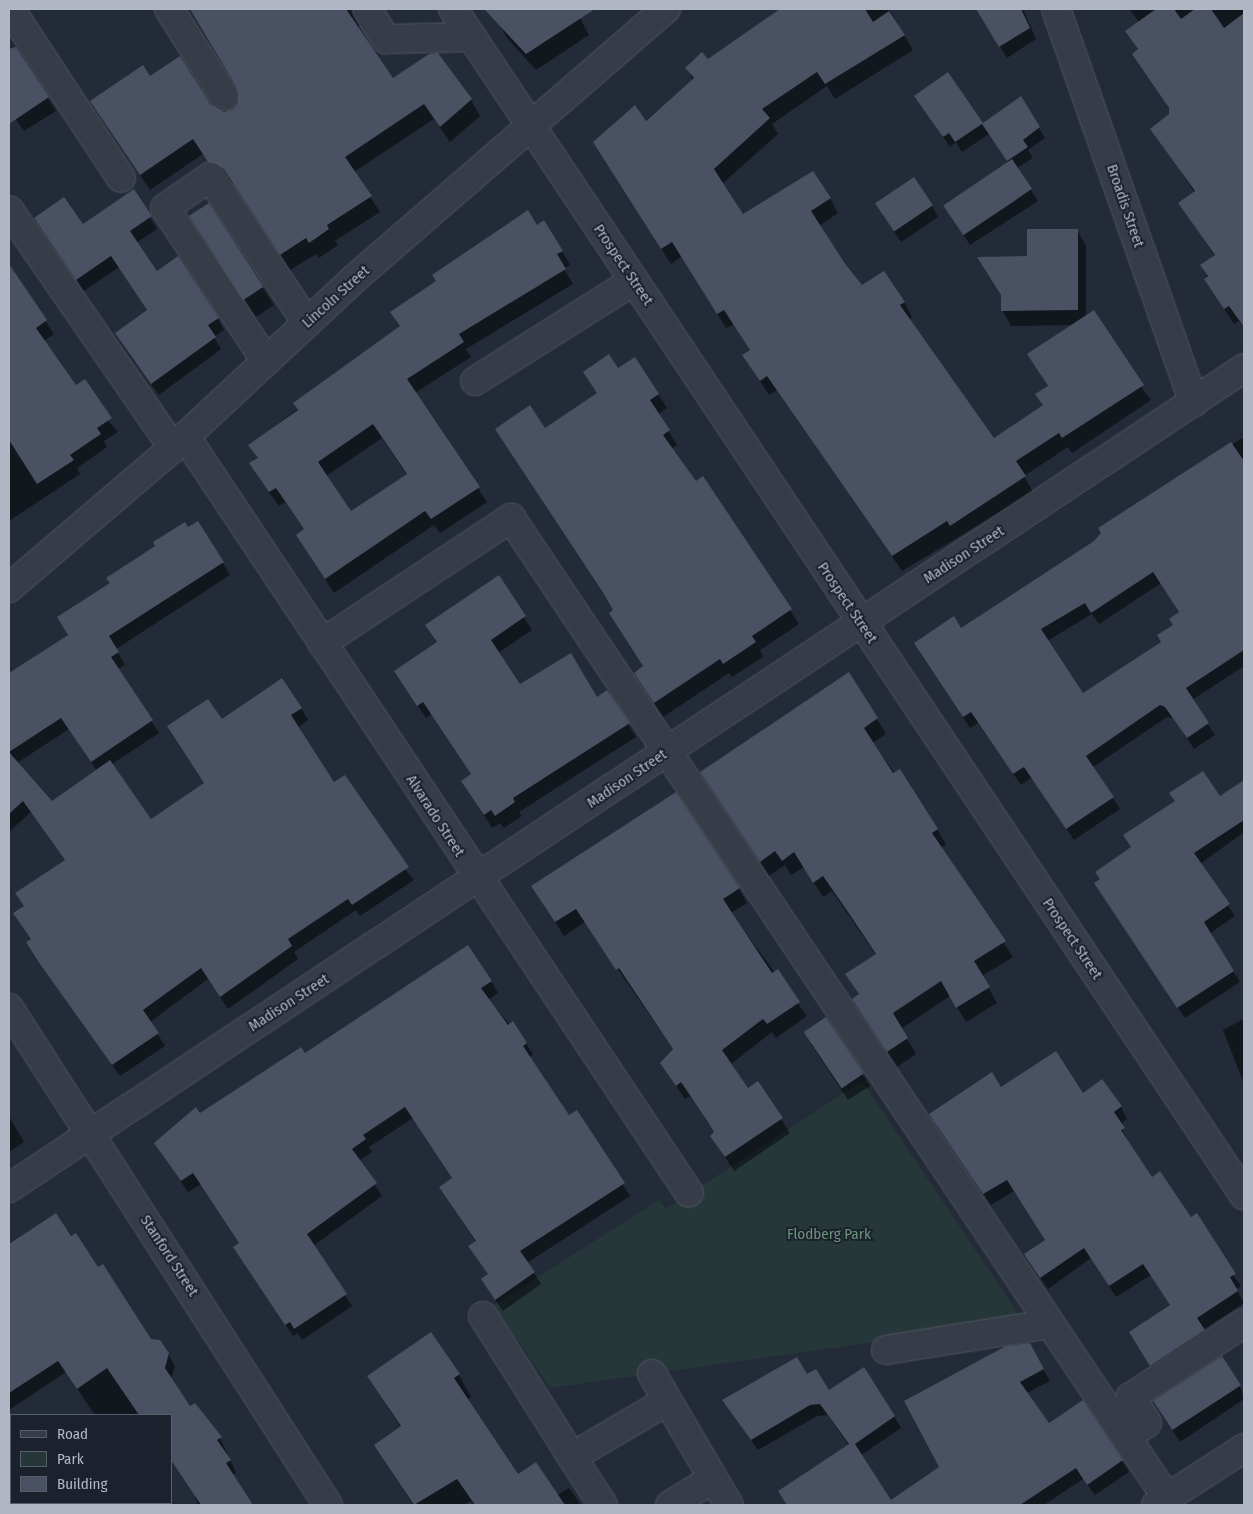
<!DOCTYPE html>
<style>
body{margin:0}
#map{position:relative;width:1253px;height:1514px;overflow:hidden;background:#232a38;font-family:"Fira Sans Condensed",sans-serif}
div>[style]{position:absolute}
.green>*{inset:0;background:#26373a}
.shadow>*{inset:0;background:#0007}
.building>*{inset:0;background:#495162;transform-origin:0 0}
.roads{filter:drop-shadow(0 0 1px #525763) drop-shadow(0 0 1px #525763)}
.minor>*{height:28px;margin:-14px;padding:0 14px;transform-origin:14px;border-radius:14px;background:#373c49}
span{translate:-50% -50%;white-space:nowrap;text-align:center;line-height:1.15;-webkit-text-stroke:4px #1c222d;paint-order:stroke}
.street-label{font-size:15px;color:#b2b7c5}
.park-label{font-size:15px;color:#6a9478}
.frame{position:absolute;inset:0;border:10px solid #b2b7c5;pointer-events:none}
.legend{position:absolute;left:10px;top:1414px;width:162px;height:90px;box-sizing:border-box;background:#1c222d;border:1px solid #585e6a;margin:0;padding:6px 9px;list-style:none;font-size:15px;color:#b2b7c5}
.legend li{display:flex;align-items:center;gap:10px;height:25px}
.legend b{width:25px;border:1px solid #585e6a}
</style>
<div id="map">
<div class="green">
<div style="clip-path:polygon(862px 1081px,1023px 1321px,550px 1388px,494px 1305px,659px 1200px,666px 1209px)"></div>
</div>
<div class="shadow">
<div style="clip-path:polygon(191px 9px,354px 9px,361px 21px,358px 28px,393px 80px,471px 100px,480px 116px,450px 142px,434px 119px,354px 172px,380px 212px,335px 241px,338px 245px,319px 258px,316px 254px,290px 270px,234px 184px,219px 178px,203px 154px,150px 190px,91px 101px,150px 78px,217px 111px,232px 111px,239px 103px,239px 89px)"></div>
<div style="clip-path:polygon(491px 9px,575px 9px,589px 35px,536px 70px,507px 38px)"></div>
<div style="clip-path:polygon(782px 9px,889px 9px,913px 50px,835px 99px,827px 86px,772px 124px,778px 134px,722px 184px,743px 216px,830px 198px,838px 213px,819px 226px,845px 266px,862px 287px,904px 302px,912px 317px,909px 320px,993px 440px,1044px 406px,1037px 395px,1048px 387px,1029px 355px,1073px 325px,1011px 326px,1002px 310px,1028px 258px,1077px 230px,1086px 246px,1086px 316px,1151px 400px,1072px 453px,1068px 447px,1024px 476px,1033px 492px,902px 571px,777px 390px,769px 395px,753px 370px,751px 351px,734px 324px,726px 328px,682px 256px,671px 264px,603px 157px,693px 80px,687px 68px,708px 60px)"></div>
<div style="clip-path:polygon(985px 9px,1023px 9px,1036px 39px,1007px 58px,979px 12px)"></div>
<div style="clip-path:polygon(1129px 9px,1244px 9px,1243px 326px,1239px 321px,1234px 324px,1205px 279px,1215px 256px,1180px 204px,1195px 193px,1152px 129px,1171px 115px,1170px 110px,1133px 54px,1139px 51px,1127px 31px,1139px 22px)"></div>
<div style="clip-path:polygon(16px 49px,56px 111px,24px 131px,14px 117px,9px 121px,9px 50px)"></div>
<div style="clip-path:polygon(948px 73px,982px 124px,1021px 98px,1045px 138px,1028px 150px,1033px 158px,1017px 168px,1038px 201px,970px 245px,952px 217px,1009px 163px,989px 134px,962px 152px,956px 142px,950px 147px,922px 106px)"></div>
<div style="clip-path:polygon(134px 191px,157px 229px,136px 243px,156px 273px,218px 318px,224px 330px,214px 337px,221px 349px,159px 395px,123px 345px,148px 311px,119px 267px,84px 291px,43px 230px,82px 226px)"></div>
<div style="clip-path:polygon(208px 205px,274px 305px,256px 317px,201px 235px)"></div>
<div style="clip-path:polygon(932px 205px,938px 217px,901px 242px,883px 215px)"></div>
<div style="clip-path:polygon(evenodd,536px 227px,562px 251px,570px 265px,564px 269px,573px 284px,466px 349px,471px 357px,415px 393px,487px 502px,440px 533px,434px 525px,334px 593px,297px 536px,305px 530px,285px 502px,279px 506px,259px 478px,258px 459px,250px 445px,536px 227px,382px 438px,407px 475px,351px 512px,326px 476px,382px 438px)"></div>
<div style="clip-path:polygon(9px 267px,54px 334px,44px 341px,76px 386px,118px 432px,104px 441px,107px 447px,77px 468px,80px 474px,9px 521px,9px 434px,18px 428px,9px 415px,9px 355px,13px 352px,9px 346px)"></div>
<div style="clip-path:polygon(618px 369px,658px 394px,667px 408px,658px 414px,677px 445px,671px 449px,695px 483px,703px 478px,799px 624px,760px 650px,763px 657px,732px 677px,729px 673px,663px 717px,635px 673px,644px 667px,614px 611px,544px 430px,598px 394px,585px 372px)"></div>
<div style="clip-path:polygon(evenodd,1244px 437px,1244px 666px,1192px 700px,1215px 735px,1194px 749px,1174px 718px,1167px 717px,1093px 767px,1120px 809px,1074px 840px,1032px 777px,1021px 785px,978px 723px,970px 728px,923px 655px,1095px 542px,1102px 533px,1100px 528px,1244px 437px,1161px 583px,1180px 613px,1163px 643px,1083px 695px,1047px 641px,1092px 614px,1099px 624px,1161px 583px)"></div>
<div style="clip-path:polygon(evenodd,223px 563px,230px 575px,116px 649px,125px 665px,118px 669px,159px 733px,112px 764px,150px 821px,205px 784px,221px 721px,301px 708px,308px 720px,297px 728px,334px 784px,414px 880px,360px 916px,356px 910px,294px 952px,298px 959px,228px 1009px,208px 979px,150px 1022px,165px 1046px,120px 1076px,35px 955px,25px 907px,66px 861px,31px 812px,9px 832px,9px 675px,69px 635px,223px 563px,69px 729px,97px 771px,52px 803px,17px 763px,69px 729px)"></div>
<div style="clip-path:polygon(498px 577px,532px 630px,498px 653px,519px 686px,597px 698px,607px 692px,636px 737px,519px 812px,522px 816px,504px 828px,500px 823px,492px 828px,462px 781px,472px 775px,432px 714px,426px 718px,403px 684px,437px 643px,427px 625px)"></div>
<div style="clip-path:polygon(849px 674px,886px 734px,872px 743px,937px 829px,946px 844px,941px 848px,1013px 957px,982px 976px,997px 1003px,966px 1022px,950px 996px,901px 1029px,916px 1054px,897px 1067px,854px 1000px,860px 996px,847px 975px,876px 955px,832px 891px,823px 897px,804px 867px,791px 875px,785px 865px,769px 876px,701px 772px)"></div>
<div style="clip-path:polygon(1244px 781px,1244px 832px,1200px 864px,1235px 916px,1209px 934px,1240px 982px,1185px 1018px,1102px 894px)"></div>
<div style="clip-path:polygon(532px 886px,739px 889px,747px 903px,731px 913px,807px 1016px,776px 1038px,772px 1032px,731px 1064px,748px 1089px,758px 1082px,790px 1133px,734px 1171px,712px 1136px,716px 1133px,690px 1096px,685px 1099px,670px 1077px,674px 1050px,585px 922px,564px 936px)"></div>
<div style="clip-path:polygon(491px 981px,498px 993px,488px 1000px,526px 1043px,533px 1055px,529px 1058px,568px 1116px,576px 1111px,630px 1196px,527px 1263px,541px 1284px,503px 1311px,489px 1291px,489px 1275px,476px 1242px,448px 1199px,453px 1179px,413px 1118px,369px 1147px,372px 1152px,359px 1161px,382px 1196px,313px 1246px,352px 1306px,302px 1340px,298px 1333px,293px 1336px,242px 1259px,240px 1244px,201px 1184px,188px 1192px,163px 1155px,199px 1115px,304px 1055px)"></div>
<div style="clip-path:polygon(826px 1018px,870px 1086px,848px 1100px,811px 1044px)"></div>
<div style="clip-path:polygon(1244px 1019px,1244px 1084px,1223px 1030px)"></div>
<div style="clip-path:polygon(1000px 1089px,1083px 1095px,1121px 1107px,1127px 1119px,1120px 1124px,1128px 1142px,1152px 1178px,1191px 1219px,1241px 1286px,1236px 1289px,1244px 1303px,1203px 1330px,1210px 1342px,1158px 1377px,1137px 1344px,1171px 1306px,1151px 1275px,1116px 1297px,1091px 1258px,1048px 1289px,1033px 1267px,1046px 1241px,1014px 1191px,991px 1205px,937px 1126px)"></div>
<div style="clip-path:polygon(9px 1116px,24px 1142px,9px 1152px)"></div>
<div style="clip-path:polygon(55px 1214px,151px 1340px,168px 1354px,175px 1366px,171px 1379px,190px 1408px,220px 1438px,236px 1473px,232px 1475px,251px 1505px,198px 1505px,171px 1415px,95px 1415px,66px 1372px,9px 1410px,9px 1244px)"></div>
<div style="clip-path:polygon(1036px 1356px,1050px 1381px,1027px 1393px,1048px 1425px,1082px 1402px,1129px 1472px,1095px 1495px,1083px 1479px,1044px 1505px,788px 1505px,779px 1491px,849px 1446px,828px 1415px,817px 1416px,758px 1450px,724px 1401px,806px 1376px,828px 1392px,894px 1416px,901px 1428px,861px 1455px,891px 1502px,941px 1467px)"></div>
<div style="clip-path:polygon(459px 1375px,471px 1397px,467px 1400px,517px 1476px,557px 1495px,569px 1488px,581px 1505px,474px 1505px,471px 1501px,464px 1505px,413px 1505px,375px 1445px,401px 1428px,368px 1376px)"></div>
<div style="clip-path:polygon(1240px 1386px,1244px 1399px,1180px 1442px,1161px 1413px)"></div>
</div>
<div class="building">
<div style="clip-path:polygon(190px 9px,346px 9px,393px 78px,429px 54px,438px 53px,472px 99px,440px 127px,424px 104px,345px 157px,372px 196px,327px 225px,329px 229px,309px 243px,306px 238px,280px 255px,223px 168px,208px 162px,193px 139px,140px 175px,90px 101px,143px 65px,150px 76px,180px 56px,211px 105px,224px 112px,233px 109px,238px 103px,237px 88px)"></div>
<div style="clip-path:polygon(484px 9px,595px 9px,526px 54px)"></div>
<div style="clip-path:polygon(780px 9px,865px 9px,873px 22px,889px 11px,905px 35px,825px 84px,817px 72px,762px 109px,770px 118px,714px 169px,743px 214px,813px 171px,831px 198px,811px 211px,846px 265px,862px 285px,884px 271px,905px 302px,900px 305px,994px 438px,1043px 405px,1035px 394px,1048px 386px,1027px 354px,1094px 310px,1144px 385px,1062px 438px,1059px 433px,1016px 461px,1026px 476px,950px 526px,947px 521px,892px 556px,767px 376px,760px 381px,742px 355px,750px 350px,724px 310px,717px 314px,672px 242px,661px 249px,593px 142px,635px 105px,646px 121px,694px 78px,685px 68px,702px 52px,708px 59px)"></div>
<div style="clip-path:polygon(976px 9px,1021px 9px,1030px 28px,999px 47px)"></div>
<div style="clip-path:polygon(1156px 9px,1174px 9px,1181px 19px,1195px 9px,1211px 9px,1224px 28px,1244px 13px,1244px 327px,1229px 306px,1224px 309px,1204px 279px,1208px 276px,1200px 265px,1215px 255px,1178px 203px,1195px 191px,1150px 129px,1169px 114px,1169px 108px,1132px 54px,1138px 49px,1125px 31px)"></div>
<div style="clip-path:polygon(16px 47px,49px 97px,9px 124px,9px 49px)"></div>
<div style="clip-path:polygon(948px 72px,983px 123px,1021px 96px,1040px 127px,1023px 140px,1028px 147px,1007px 161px,982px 124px,955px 142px,949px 133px,943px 137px,914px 96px)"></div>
<div style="left:1012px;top:159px;width:36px;height:83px;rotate:56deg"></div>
<div style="left:914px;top:177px;width:34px;height:47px;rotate:56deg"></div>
<div style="clip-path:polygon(134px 189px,152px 216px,130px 231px,157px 271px,178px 256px,219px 318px,208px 325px,216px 337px,151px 384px,115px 333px,147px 310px,111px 256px,76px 280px,34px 218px,64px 197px,83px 224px)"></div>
<div style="left:209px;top:203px;width:100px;height:24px;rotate:57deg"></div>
<div style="clip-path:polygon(evenodd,528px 210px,537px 225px,544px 220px,563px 251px,557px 254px,566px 269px,459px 334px,464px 342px,407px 379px,480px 487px,431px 519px,425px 511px,325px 579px,296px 535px,304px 529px,276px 488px,269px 492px,249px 463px,258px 458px,248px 445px,298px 410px,293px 403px,400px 326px,390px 312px,436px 281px,432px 275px,528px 210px,373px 424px,407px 474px,351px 511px,318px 462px,373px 424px)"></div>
<div style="clip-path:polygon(1027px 229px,1078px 229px,1078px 310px,1001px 311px,1001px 295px,977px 257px,1027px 256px)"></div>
<div style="clip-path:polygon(9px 264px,47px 320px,36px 328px,76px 385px,85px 379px,112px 418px,97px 428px,101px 434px,70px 455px,74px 460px,37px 484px,9px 440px)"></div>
<div style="clip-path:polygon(609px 354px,618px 368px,635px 357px,659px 394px,650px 400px,670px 430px,663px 435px,696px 481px,703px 476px,792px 609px,752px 636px,756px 642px,723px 664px,720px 659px,654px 703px,634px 673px,643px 666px,609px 613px,613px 610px,604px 594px,495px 429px,530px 405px,545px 428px,597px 393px,583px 372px)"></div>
<div style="clip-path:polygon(evenodd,1231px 442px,1244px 461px,1244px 650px,1186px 688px,1209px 723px,1187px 738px,1165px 707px,1160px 705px,1086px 756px,1114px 797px,1066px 829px,1024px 767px,1013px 774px,971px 712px,963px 717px,914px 643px,954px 616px,961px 628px,1094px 541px,1101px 533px,1098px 528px,1231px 442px,1153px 572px,1179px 612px,1169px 619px,1173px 625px,1157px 635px,1161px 642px,1083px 693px,1041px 629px,1085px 603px,1091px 613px,1153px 572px)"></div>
<div style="clip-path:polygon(198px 521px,224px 562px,109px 636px,119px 652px,111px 657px,153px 720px,91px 762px,61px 718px,9px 752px,9px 673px,68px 635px,57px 617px,110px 583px,106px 578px,155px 546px,153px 542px,185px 522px,188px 527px)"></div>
<div style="clip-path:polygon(499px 575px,526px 616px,491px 640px,520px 684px,571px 653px,597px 697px,607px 690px,630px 723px,513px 798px,515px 802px,495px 816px,491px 810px,484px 815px,461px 781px,471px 774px,423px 702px,417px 706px,394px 671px,437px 642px,425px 625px)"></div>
<div style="clip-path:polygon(849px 672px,878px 718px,864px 728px,893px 773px,900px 769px,938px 829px,932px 833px,1006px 941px,974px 961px,990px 987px,956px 1008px,941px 981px,893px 1013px,908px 1038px,887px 1052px,852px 999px,859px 994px,845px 974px,876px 954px,848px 912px,823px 876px,813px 883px,794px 852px,782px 861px,775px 851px,760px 862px,700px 772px)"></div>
<div style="clip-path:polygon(282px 678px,302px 708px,291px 715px,334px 782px,345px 775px,409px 867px,352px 905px,348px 899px,288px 939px,292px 946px,220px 997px,201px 968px,143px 1010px,159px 1033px,112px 1065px,40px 964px,26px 942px,31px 939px,13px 913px,24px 906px,15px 893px,65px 860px,23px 801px,9px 814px,9px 752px,52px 801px,110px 760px,151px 819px,204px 783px,167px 726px,208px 699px,222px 719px)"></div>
<div style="clip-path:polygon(1203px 771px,1220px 796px,1244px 780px,1244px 820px,1194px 853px,1230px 904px,1204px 922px,1234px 971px,1177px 1008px,1094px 883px,1100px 879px,1095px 872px,1131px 847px,1123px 835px,1175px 801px,1169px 793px)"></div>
<div style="clip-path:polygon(676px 792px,740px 888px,723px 899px,772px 973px,778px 969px,800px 1002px,767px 1024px,763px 1019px,722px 1050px,748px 1088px,758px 1081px,783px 1118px,725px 1157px,710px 1136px,714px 1132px,708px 1122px,681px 1082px,676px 1086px,660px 1063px,673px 1049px,619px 968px,616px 970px,576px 909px,555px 922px,531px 886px)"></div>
<div style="clip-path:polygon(468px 945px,492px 981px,481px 988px,508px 1025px,513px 1021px,527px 1043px,523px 1046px,569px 1115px,577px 1110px,625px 1183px,520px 1251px,535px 1272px,495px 1300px,481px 1279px,488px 1274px,468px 1246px,476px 1241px,439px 1187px,452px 1178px,405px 1107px,363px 1135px,366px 1139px,352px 1149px,377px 1183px,307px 1234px,347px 1294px,294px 1329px,290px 1322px,285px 1325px,233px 1247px,239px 1243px,193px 1173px,181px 1181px,154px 1143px,196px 1107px,200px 1113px,301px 1047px,305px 1053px)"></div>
<div style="left:826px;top:1017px;width:68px;height:27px;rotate:56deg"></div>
<div style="clip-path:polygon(1056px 1051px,1083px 1093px,1102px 1079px,1122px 1106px,1114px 1112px,1125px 1128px,1121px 1130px,1152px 1177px,1160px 1171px,1191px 1217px,1197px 1213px,1236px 1274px,1230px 1277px,1238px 1291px,1197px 1318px,1205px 1330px,1150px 1366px,1129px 1332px,1170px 1305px,1143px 1264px,1109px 1286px,1084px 1248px,1040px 1278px,1024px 1254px,1045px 1240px,1007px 1180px,983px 1194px,929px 1114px,992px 1072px,1001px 1087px)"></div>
<div style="clip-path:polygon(56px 1213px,71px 1236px,76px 1233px,98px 1267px,103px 1264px,151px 1339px,160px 1340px,169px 1353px,165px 1368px,190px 1406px,195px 1403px,222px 1437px,217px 1440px,231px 1460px,226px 1463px,253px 1505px,201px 1505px,171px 1460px,171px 1415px,139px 1415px,107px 1368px,77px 1389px,58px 1361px,9px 1393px,9px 1244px)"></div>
<div style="clip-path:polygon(431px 1332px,460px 1374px,454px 1378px,518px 1474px,536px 1462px,565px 1505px,475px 1505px,457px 1479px,414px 1505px,374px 1445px,401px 1426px,367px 1376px)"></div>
<div style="clip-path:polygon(1030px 1343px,1044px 1369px,1020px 1382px,1049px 1423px,1083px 1400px,1123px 1460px,1087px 1485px,1076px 1468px,1020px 1505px,787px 1505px,778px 1491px,849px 1444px,820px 1404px,810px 1405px,751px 1440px,722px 1400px,797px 1357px,807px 1374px,816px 1369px,829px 1390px,864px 1367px,895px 1416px,855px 1444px,891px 1500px,939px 1467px,904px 1401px,1006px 1346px)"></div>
<div style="left:1222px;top:1356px;width:35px;height:82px;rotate:57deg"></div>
</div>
<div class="roads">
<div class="minor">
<div style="left:10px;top:9px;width:202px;rotate:56.7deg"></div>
<div style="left:169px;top:9px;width:103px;rotate:57.7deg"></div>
<div style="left:367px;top:9px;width:36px;rotate:58deg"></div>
<div style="left:386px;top:39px;width:86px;rotate:-1.3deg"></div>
<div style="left:453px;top:9px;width:1426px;rotate:56.3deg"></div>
<div style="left:1056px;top:9px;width:417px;rotate:70.7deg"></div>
<div style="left:9px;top:210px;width:289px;rotate:55.4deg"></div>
<div style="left:266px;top:361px;width:183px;rotate:-123.4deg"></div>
<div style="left:165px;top:208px;width:55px;rotate:-34.6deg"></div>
<div style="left:210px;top:177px;width:175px;rotate:56.4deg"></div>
<div style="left:475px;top:381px;width:187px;rotate:-32.3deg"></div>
<div style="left:185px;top:436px;width:909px;rotate:56.34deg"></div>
<div style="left:9px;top:588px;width:216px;rotate:-40.5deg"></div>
<div style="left:173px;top:448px;width:248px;rotate:-43deg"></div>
<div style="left:354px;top:279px;width:413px;rotate:-40.9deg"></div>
<div style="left:322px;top:643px;width:227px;rotate:-33.5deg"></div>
<div style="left:511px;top:518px;width:1179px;rotate:56.2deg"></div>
<div style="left:9px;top:1008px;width:591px;rotate:57.31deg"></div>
<div style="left:9px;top:1188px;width:1482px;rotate:-33.58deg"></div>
<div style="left:483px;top:1316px;width:167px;rotate:57.7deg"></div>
<div style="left:572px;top:1457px;width:110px;rotate:-30.5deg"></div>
<div style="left:886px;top:1350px;width:164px;rotate:-9.1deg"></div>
<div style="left:652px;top:1374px;width:152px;rotate:59.6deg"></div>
<div style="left:1126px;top:1437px;width:25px;rotate:-34deg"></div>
<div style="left:1147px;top:1423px;width:31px;rotate:-122deg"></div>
<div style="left:1131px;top:1397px;width:135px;rotate:-33.2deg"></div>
<div style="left:9px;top:1443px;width:4px;rotate:63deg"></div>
<div style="left:572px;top:1457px;width:57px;rotate:57.1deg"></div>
<div style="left:47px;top:1503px;width:3px;rotate:45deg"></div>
<div style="left:670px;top:1505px;width:50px;rotate:-31.2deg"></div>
<div style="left:1156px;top:1505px;width:105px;rotate:-32.9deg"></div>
</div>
</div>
<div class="street-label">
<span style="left:1125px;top:206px;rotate:71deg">Broadis Street</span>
<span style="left:623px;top:265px;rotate:56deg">Prospect Street</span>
<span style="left:336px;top:297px;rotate:-42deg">Lincoln Street</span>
<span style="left:964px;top:555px;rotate:-33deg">Madison Street</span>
<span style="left:847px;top:603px;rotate:56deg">Prospect Street</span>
<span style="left:627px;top:779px;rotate:-34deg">Madison Street</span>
<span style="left:435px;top:816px;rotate:57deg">Alvarado Street</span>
<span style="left:1072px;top:939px;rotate:56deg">Prospect Street</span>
<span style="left:289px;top:1003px;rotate:-33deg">Madison Street</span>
<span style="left:169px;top:1256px;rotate:57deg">Stanford Street</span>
</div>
<div class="park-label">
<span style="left:829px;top:1235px">Flodberg Park</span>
</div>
<div class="frame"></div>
<ul class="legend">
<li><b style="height:6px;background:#373c49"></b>Road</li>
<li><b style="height:14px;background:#26373a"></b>Park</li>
<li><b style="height:14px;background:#495162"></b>Building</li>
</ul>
</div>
